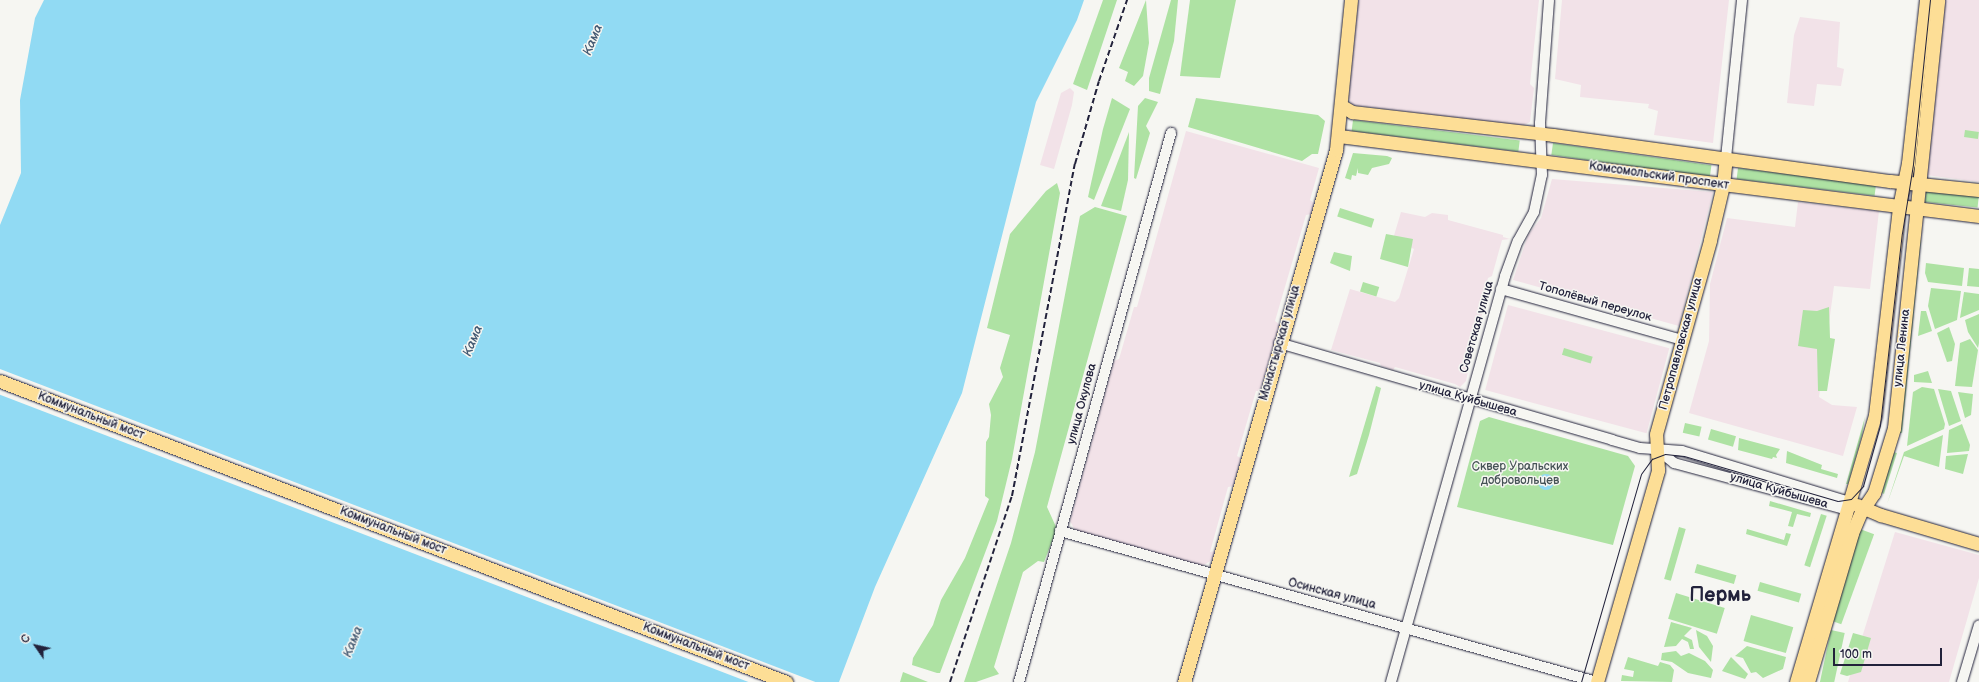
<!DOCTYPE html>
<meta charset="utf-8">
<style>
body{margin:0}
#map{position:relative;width:1979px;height:682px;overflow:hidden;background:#f6f6f2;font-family:"Balsamiq Sans",sans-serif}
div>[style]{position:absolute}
.built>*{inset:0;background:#f2e2e8;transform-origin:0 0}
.green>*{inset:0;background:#aee2a3;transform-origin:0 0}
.water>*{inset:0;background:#91daf3}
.round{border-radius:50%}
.pier>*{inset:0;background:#f6f6f2;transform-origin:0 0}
.roads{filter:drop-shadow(0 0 1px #22223b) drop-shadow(0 0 1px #22223b)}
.minor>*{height:10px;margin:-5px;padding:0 5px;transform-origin:5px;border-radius:5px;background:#f6f6f2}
.major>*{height:13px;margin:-6.5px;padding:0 6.5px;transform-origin:6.5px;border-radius:6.5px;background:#fdde96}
.tram>*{height:1px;margin:-0.5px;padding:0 0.5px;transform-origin:0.5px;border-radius:0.5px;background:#22223b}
.rail>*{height:2px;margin-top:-1px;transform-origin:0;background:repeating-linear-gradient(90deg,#22223b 0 6px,transparent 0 9px)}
span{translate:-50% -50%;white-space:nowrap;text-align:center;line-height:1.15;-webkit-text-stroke:3px #f6f6f2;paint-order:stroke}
.street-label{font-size:12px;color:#22223b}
.park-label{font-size:12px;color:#455255}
.water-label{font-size:13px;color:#435972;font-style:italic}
.town-label{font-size:20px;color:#22223b;font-weight:700}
.north{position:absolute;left:16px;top:626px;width:40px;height:40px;-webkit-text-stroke:3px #f6f6f2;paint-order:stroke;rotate:304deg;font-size:11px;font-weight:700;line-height:16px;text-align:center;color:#22223b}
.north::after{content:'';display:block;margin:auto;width:14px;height:18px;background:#22223b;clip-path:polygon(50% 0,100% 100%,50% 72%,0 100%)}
.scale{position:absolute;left:1833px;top:648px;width:109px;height:18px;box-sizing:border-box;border:2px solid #22223b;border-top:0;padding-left:5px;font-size:12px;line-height:14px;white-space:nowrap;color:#22223b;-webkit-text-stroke:3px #f6f6f2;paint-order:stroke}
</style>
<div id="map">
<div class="built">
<div style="clip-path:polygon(1357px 0,1539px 0,1530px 84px,1534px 88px,1530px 122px,1522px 126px,1352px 105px,1348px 97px)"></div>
<div style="clip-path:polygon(1562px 0,1729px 0,1713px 143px,1654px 135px,1658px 111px,1648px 108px,1649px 104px,1580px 97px,1581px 85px,1555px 79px)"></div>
<div style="clip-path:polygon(1941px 0,1979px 0,1979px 182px,1926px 175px)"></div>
<div style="clip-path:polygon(1800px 17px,1840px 22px,1837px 67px,1844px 69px,1841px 86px,1817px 84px,1814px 106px,1787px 103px,1794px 35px)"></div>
<div style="clip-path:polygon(1070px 88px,1074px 92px,1072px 105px,1054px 169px,1040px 165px,1061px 93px)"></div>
<div style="clip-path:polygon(1186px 131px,1319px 168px,1310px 200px,1314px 203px,1311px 214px,1306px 215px,1275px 321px,1280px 325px,1260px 391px,1256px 391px,1237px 456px,1241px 458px,1233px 486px,1228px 487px,1210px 552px,1215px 551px,1212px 560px,1202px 566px,1075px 530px,1070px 521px,1114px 361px,1119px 359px,1134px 307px,1137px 307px)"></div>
<div style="clip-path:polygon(1552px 179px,1713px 192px,1679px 326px,1513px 280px,1528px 235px,1541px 218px)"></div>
<div style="clip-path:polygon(1798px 202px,1879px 211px,1870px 289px,1834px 286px,1819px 397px,1832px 405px,1857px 407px,1843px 456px,1689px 413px,1709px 341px,1710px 284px,1727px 218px,1795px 227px)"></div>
<div style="clip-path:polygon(1401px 212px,1425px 217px,1432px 213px,1448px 215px,1448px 220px,1503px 235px,1503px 237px,1510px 239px,1502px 240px,1492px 276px,1488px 278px,1485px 289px,1490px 295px,1487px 296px,1481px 318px,1481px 327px,1477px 329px,1466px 381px,1460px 387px,1455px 384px,1395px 367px,1393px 370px,1381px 366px,1380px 363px,1331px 350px,1350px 289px,1395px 302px,1399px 298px,1414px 249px,1393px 239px)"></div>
<div style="left:1508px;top:305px;width:167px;height:88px;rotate:15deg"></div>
<div style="clip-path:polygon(1895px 532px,1979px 555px,1979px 578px,1949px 682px,1848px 682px)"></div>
</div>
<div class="green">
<div style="clip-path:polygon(1103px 0,1117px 0,1087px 90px,1073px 84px)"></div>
<div style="clip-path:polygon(1146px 0,1149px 43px,1143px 76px,1134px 86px,1125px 81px,1128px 72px,1119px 68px)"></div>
<div style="clip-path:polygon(1171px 0,1178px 0,1174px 41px,1160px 94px,1149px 91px,1149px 78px)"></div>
<div style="clip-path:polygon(1190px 0,1236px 0,1220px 78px,1180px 76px)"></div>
<div style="clip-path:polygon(1112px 98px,1130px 109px,1094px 200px,1088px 197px,1103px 129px)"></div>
<div style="clip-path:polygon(1145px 98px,1158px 102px,1146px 126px,1150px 133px,1136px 179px,1134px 178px,1138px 106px)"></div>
<div style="clip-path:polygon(1196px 98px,1318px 115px,1325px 121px,1318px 154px,1312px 154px,1302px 161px,1188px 127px)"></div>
<div style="left:1353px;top:120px;width:168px;height:11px;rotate:7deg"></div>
<div style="left:1965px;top:130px;width:14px;height:7px;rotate:8deg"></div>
<div style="clip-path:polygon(1129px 132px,1128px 180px,1121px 211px,1101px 206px)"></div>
<div style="left:1553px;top:143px;width:160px;height:12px;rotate:8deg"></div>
<div style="clip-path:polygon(1353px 153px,1387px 156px,1392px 158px,1389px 164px,1372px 168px,1368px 175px,1358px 173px,1358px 168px,1356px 176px,1352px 175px,1351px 180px,1345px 178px)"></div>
<div style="left:1738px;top:168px;width:139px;height:11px;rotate:7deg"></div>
<div style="clip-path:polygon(1057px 183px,1060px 193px,1012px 459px,997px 521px,940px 673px,937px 673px,912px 665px,913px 658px,933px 625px,941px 600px,965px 558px,989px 499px,985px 496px,986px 442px,989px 437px,991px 415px,989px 404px,1003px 377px,1000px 368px,1010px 335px,987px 328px,1010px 234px,1046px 191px)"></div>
<div style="left:1926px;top:191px;width:53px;height:11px;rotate:6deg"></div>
<div style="clip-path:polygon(1095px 207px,1127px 216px,1047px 507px,1057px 529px,1044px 562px,1038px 561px,1023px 572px,994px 667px,999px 674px,976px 682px,964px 682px,1011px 543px,1035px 452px,1080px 216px)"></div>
<div style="left:1340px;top:208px;width:36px;height:9px;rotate:18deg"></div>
<div style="clip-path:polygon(1386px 234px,1413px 239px,1408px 267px,1380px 259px)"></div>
<div style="clip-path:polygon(1918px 240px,1921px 240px,1902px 433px,1898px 433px)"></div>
<div style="clip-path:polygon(1334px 252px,1352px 256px,1350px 271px,1330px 263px)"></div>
<div style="clip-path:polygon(1926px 263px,1964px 268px,1962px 286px,1928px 282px,1925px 273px)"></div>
<div style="clip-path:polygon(1969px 268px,1979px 269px,1979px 287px,1967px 286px)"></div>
<div style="left:1363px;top:282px;width:17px;height:10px;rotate:17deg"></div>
<div style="clip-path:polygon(1931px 288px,1961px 291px,1957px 320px,1935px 329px,1928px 306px)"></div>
<div style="clip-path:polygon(1964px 292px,1979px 294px,1979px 310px,1960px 318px)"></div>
<div style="clip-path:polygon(1829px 307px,1830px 338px,1835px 339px,1827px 391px,1818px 391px,1817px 349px,1798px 346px,1803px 310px,1817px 311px)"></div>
<div style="clip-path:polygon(1921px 311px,1926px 311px,1932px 331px,1918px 336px)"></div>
<div style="clip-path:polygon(1979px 314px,1979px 343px,1978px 348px,1968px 332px,1965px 320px)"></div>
<div style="clip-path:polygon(1949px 327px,1955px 344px,1952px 361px,1947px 362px,1937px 333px)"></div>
<div style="clip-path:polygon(1970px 339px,1978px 350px,1972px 387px,1955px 386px,1960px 343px)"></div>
<div style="left:1564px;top:348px;width:30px;height:7px;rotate:17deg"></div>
<div style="clip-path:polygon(1928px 371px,1932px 383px,1914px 382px,1914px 375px)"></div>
<div style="clip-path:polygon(1376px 386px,1381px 388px,1369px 435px,1357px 474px,1349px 477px)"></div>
<div style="clip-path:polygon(1922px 387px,1934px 389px,1945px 424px,1944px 429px,1907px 446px,1913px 392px)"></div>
<div style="clip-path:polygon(1938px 389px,1951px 391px,1961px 421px,1949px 426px)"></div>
<div style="clip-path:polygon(1958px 392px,1973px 394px,1971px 415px,1965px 418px)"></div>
<div style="clip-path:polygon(1489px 417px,1628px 456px,1635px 466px,1613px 545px,1457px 507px,1480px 421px)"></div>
<div style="clip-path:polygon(1865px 417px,1862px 435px,1848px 484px,1846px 484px)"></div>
<div style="left:1685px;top:423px;width:17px;height:10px;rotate:13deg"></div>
<div style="clip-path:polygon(1962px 424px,1970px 445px,1969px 451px,1947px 453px,1949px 430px)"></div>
<div style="left:1711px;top:429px;width:26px;height:11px;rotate:16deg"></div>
<div style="clip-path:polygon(1943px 435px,1939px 467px,1904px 456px,1887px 504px,1904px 452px)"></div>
<div style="clip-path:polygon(1739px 438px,1780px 449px,1776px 455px,1777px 458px,1773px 457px,1772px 459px,1738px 450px)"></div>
<div style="clip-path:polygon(1787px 451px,1822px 465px,1821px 469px,1838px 474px,1837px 478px,1786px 463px)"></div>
<div style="clip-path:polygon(1893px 452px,1897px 453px,1884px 494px,1882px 493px)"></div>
<div style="clip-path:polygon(1968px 454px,1963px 474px,1945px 469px,1946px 456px)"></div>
<div style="clip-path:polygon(1770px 501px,1811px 513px,1810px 517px,1797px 514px,1793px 527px,1788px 526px,1792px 512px,1769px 506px)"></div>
<div style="left:1821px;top:514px;width:6px;height:54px;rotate:18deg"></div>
<div style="left:1679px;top:527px;width:7px;height:54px;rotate:16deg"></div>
<div style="clip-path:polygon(1747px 529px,1784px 540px,1786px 533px,1791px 534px,1787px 546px,1746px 534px)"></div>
<div style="left:1860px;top:529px;width:15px;height:96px;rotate:20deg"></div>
<div style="left:1697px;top:564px;width:41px;height:9px;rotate:16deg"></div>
<div style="left:1760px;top:582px;width:43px;height:9px;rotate:16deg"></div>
<div style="left:1676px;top:593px;width:51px;height:27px;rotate:17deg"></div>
<div style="left:1751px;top:615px;width:44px;height:27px;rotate:16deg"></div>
<div style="clip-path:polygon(1671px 622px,1692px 628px,1684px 636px,1692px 640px,1694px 649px,1690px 649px,1688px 642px,1682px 639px,1676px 646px,1664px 647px)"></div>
<div style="clip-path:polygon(1696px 630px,1707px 636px,1713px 646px,1711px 662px,1699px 647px)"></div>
<div style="left:1831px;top:630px;width:14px;height:54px;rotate:12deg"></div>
<div style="clip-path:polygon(1853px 633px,1871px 638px,1861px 672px,1847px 676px,1840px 674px)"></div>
<div style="clip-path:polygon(1747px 646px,1786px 657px,1783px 669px,1763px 678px,1756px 672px,1751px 673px,1743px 658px,1735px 656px)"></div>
<div style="clip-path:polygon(1676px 651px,1681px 656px,1689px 653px,1705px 661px,1713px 670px,1711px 678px,1688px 673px,1672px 662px,1661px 660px,1662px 653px)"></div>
<div style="clip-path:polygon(1628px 657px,1658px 666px,1660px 662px,1670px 665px,1674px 670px,1672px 682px,1621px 681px,1622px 675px,1633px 677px,1634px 671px,1624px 669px)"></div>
<div style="clip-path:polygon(1731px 657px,1748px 674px,1745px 679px,1722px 671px)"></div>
<div style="clip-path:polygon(903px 672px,928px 682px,900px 682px)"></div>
</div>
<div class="water">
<div style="clip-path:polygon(44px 0,1084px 0,1077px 20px,1036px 102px,962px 393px,875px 587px,839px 682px,0 682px,0 225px,21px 173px,20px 100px,35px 18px)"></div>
<div class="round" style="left:1538px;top:474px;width:16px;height:16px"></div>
</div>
<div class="pier">
<div style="left:0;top:369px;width:876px;height:24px;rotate:21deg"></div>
</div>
<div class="roads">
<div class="minor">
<div style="left:1726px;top:158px;width:159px;rotate:-84.2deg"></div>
<div style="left:1501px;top:289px;width:188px;rotate:15.7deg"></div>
<div style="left:1279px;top:343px;width:347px;rotate:16.2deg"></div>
<div style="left:1612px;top:440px;width:29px;rotate:16deg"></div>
<div style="left:1640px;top:448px;width:42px;rotate:4.1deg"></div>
<div style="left:1682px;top:451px;width:176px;rotate:16.9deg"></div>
<div style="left:1658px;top:450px;width:21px;rotate:39deg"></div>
<div style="left:1674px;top:463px;width:180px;rotate:15.1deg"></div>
<div style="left:1060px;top:531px;width:558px;rotate:15.71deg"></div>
<div style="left:1019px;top:682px;width:570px;rotate:-74.52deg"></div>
<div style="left:1391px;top:682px;width:422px;rotate:-74.3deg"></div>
<div style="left:1505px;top:276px;width:37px;rotate:-70deg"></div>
<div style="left:1518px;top:241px;width:33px;rotate:-61deg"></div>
<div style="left:1534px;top:212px;width:38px;rotate:-78deg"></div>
<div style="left:1542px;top:175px;width:52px;rotate:-92.2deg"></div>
<div style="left:1540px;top:123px;width:123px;rotate:-85.8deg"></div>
<div style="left:1962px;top:682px;width:59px;rotate:-73.4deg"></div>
</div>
<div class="major">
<div style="left:1342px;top:106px;width:12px;rotate:31deg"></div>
<div style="left:1352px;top:112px;width:202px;rotate:6.5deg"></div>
<div style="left:1553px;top:135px;width:340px;rotate:7.8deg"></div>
<div style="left:1890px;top:181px;width:89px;rotate:5.8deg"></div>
<div style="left:1339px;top:136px;width:645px;rotate:7.13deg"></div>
<div style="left:0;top:381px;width:842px;rotate:20.95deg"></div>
<div style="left:1857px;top:505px;width:26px;rotate:23deg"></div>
<div style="left:1881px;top:515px;width:102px;rotate:16.5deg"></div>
<div style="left:1184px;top:682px;width:553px;rotate:-74.05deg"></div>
<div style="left:1336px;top:150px;width:151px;rotate:-84.3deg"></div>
<div style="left:1597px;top:682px;width:221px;rotate:-73.9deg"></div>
<div style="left:1658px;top:470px;width:36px;rotate:-93deg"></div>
<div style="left:1656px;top:434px;width:201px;rotate:-74.4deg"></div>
<div style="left:1710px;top:240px;width:57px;rotate:-76.7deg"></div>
<div style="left:1723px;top:185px;width:27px;rotate:-84deg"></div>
<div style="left:1796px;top:682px;width:278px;rotate:-73.5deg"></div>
<div style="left:1875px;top:415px;width:209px;rotate:-83.4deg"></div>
<div style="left:1899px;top:207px;width:45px;rotate:-78.4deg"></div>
<div style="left:1908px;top:163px;width:164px;rotate:-83.7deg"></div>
<div style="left:1808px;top:682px;width:155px;rotate:-73.5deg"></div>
<div style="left:1852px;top:533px;width:23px;rotate:-67deg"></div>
<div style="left:1861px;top:512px;width:23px;rotate:-56deg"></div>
<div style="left:1874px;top:493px;width:68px;rotate:-72.9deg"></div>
<div style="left:1894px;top:428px;width:430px;rotate:-84.1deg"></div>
</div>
</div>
<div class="tram">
<div style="left:1581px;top:682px;width:216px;rotate:-73.9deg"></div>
<div style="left:1641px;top:474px;width:19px;rotate:-54deg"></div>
<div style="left:1652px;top:459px;width:14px;rotate:-21deg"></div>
<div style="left:1665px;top:454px;width:19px;rotate:6deg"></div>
<div style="left:1684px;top:456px;width:160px;rotate:16.3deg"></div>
<div style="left:1838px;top:501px;width:13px;rotate:-9deg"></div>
<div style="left:1851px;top:499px;width:18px;rotate:-47deg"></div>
<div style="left:1863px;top:486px;width:63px;rotate:-74.4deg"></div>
<div style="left:1880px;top:425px;width:193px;rotate:-83.5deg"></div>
<div style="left:1902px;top:233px;width:70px;rotate:-80.9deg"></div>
<div style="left:1913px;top:164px;width:165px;rotate:-84.1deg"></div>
</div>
<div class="rail">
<div style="left:950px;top:682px;width:196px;rotate:-71.6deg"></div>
<div style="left:1012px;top:496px;width:338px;rotate:-79.3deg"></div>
<div style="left:1075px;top:164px;width:86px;rotate:-73.9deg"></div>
<div style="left:1099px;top:81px;width:86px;rotate:-70.9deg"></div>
</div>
<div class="street-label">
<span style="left:1659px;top:176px;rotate:8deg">Комсомольский проспект</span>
<span style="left:1595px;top:302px;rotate:16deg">Тополёвый переулок</span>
<span style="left:1477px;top:327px;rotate:-74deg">Советская улица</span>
<span style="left:1280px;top:343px;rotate:-74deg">Монастырская улица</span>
<span style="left:1681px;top:344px;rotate:-75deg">Петропавловская улица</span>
<span style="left:1902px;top:348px;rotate:-84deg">улица Ленина</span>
<span style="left:1468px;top:399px;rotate:16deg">улица Куйбышева</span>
<span style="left:1082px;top:404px;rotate:-75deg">улица Окулова</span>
<span style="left:91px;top:416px;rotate:21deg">Коммунальный мост</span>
<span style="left:1779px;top:491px;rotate:16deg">улица Куйбышева</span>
<span style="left:393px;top:531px;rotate:21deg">Коммунальный мост</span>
<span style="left:1332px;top:594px;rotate:15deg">Осинская улица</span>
<span style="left:696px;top:647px;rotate:21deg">Коммунальный мост</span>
</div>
<div class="park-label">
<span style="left:1520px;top:474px">Сквер Уральских<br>добровольцев</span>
</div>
<div class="water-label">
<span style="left:593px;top:40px;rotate:-68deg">Кама</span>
<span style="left:473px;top:341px;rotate:-68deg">Кама</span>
<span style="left:353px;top:642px;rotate:-68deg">Кама</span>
</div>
<div class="town-label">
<span style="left:1720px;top:595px">Пермь</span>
</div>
<div class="north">С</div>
<div class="scale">100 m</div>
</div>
